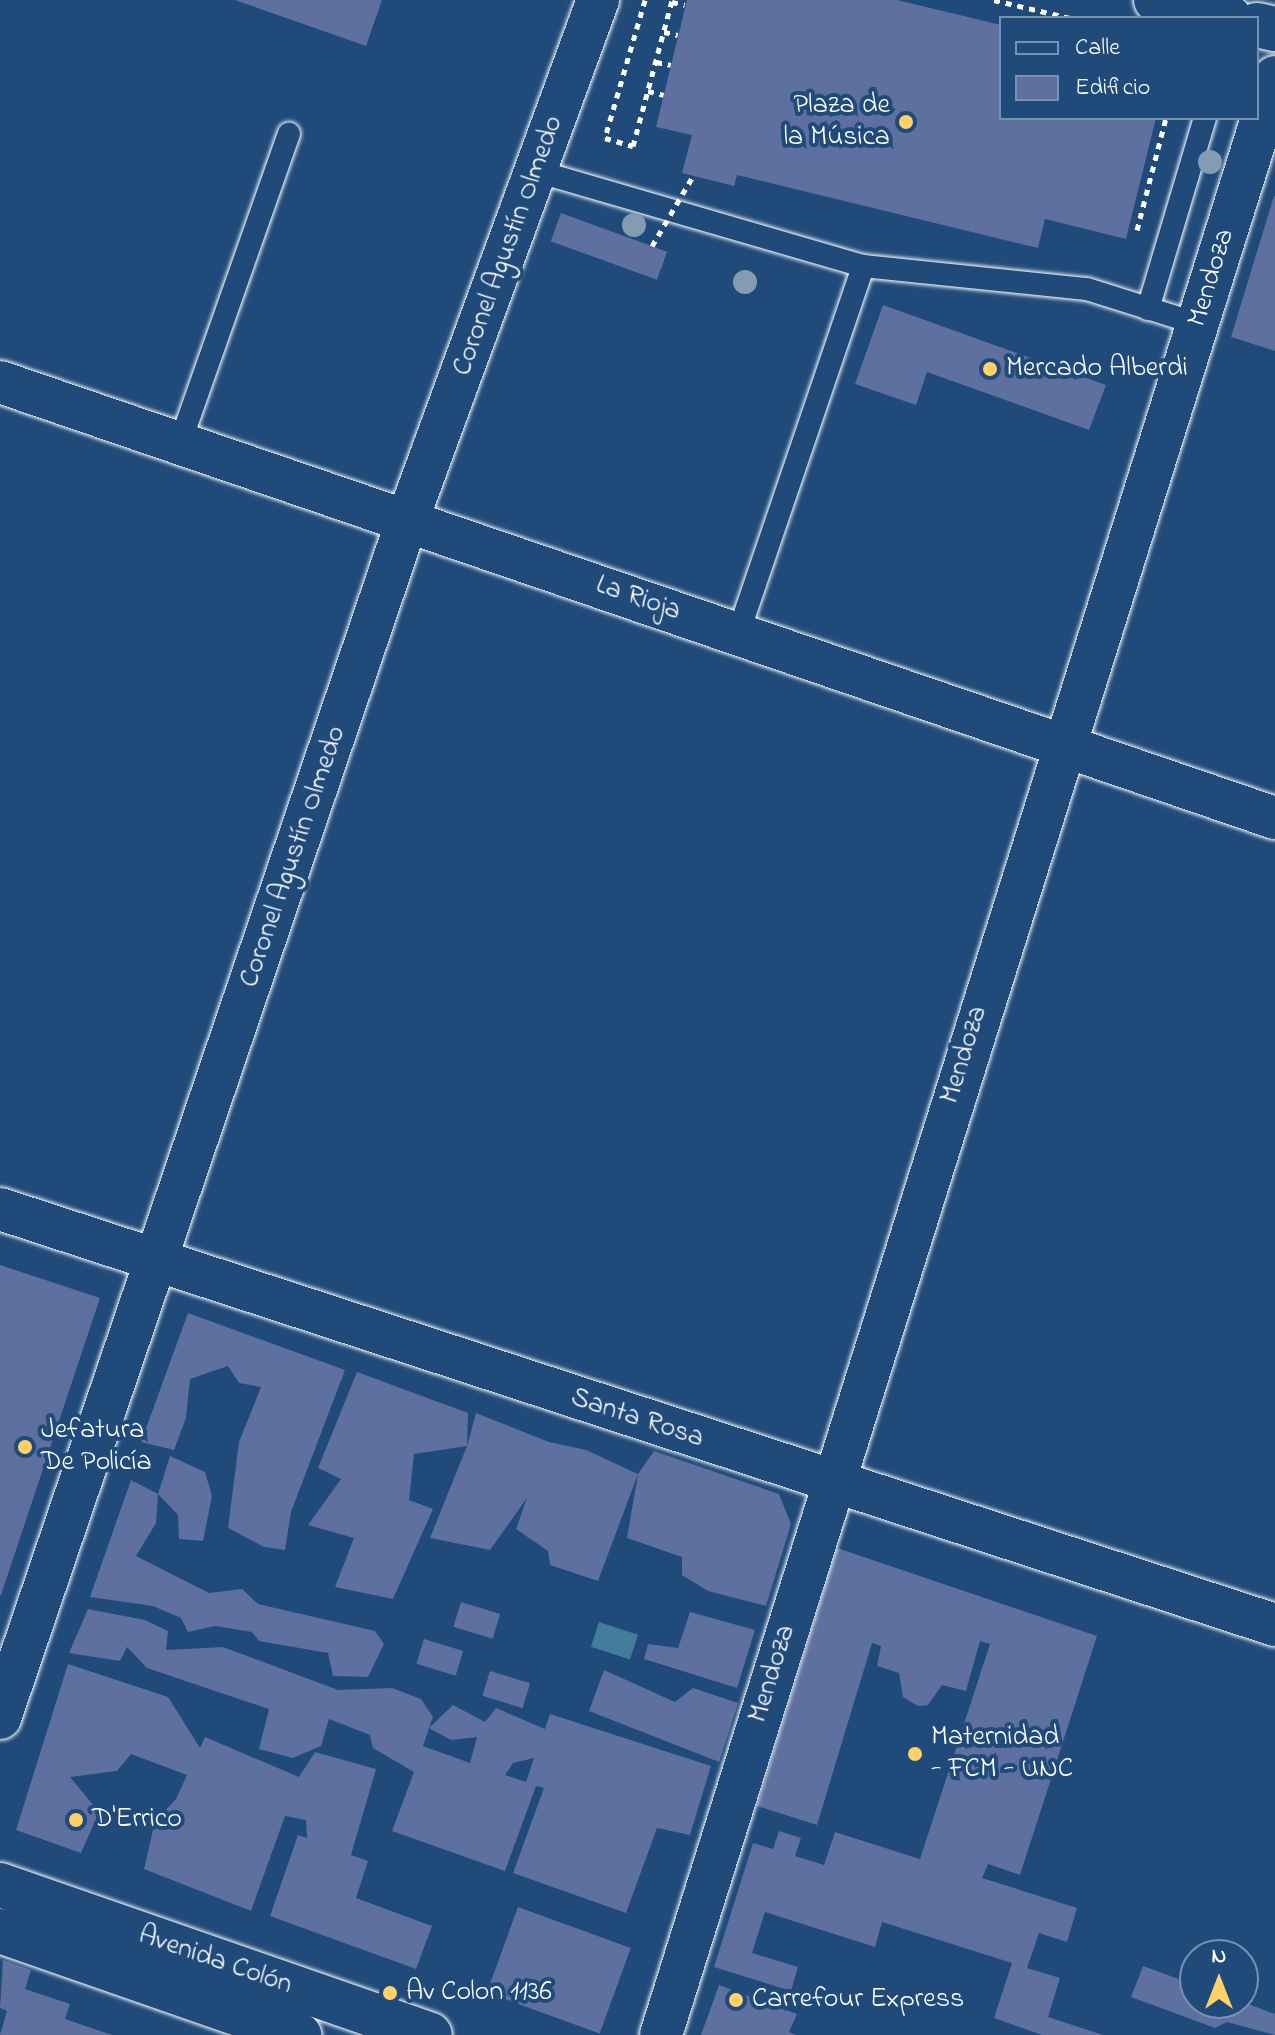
<!DOCTYPE html>
<meta charset="utf-8">
<style>
body{margin:0}
#map{position:relative;width:1275px;height:2035px;overflow:hidden;background:#1f4a7a;font-family:"Indie Flower",sans-serif}
div>[style]{position:absolute}
.water>*{inset:0;background:#447c9e;transform-origin:0 0}
.building>*{inset:0;background:#5d709f;transform-origin:0 0}
.path>*{height:5px;margin-top:-2.5px;transform-origin:0;background:repeating-linear-gradient(90deg,#fff 0 6px,transparent 0 12px)}
.roads{filter:drop-shadow(0 0 2px #fff) drop-shadow(0 0 2px #fff)}
.lane>*{height:22px;margin:-11px;padding:0 11px;transform-origin:11px;border-radius:11px;background:#1f4a7a}
.street>*{height:42px;margin:-21px;padding:0 21px;transform-origin:21px;border-radius:21px;background:#1f4a7a}
.primary>*{height:44px;margin:-22px;padding:0 22px;transform-origin:22px;border-radius:22px;background:#1f4a7a}
.path-bridge>*{height:5px;margin-top:-2.5px;transform-origin:0;background:repeating-linear-gradient(90deg,#fff 0 6px,transparent 0 12px)}
.trees>*{width:24px;height:24px;margin:-12px;border-radius:50%;background:#849bb2}
.dots>*{width:22px;height:22px;translate:-50% -50%;box-sizing:border-box;border:4px solid #1f4a7a;border-radius:50%}
span{translate:-50% -50%;white-space:nowrap;text-align:center;line-height:1.15;-webkit-text-stroke:8px #1f4a7a;paint-order:stroke}
.poi-label{font-size:28px;color:#fff}
.right{translate:-100% -50%;text-align:right}
.left{translate:0 -50%;text-align:left}
.street-label{font-size:28px;color:#fff}
.legend{position:absolute;left:999px;top:16px;width:260px;height:104px;box-sizing:border-box;background:#1f4a7a;border:2px solid #7992af;margin:0;padding:10px 14px;list-style:none;font-size:24px;color:#fff}
.legend li{display:flex;align-items:center;gap:16px;height:40px}
.legend b{width:40px;border:2px solid #7992af}
.north{position:absolute;left:1179px;top:1939px;width:80px;height:80px;box-sizing:border-box;background:#1f4a7a;border:2px solid #7992af;border-radius:50%;rotate:0deg;font-size:22px;font-weight:700;line-height:32px;text-align:center;color:#fff}
.north::after{content:'';display:block;margin:auto;width:28px;height:36px;background:#ffd166;clip-path:polygon(50% 0,100% 100%,50% 72%,0 100%)}
</style>
<div id="map">
<div class="water">
<div style="left:599px;top:1622px;width:41px;height:26px;rotate:18deg"></div>
</div>
<div class="building">
<div style="clip-path:polygon(235px 0,382px 0,366px 46px)"></div>
<div style="clip-path:polygon(687px 0,897px 0,1001px 25px,1001px 118px,1156px 118px,1126px 239px,1045px 219px,1038px 248px,737px 175px,734px 186px,682px 173px,692px 135px,656px 127px)"></div>
<div style="clip-path:polygon(1274px 196px,1275px 196px,1275px 351px,1231px 337px)"></div>
<div style="left:561px;top:213px;width:113px;height:30px;rotate:20deg"></div>
<div style="clip-path:polygon(883px 305px,1106px 385px,1089px 430px,927px 372px,916px 405px,855px 384px)"></div>
<div style="clip-path:polygon(0 1265px,100px 1298px,1px 1595px,0 1595px)"></div>
<div style="clip-path:polygon(188px 1313px,345px 1370px,291px 1512px,285px 1550px,264px 1547px,228px 1528px,239px 1442px,261px 1387px,239px 1383px,228px 1366px,190px 1379px,186px 1418px,174px 1450px,141px 1442px)"></div>
<div style="clip-path:polygon(357px 1372px,468px 1413px,467px 1446px,476px 1413px,549px 1442px,586px 1450px,638px 1474px,654px 1451px,779px 1494px,791px 1524px,766px 1606px,708px 1591px,682px 1575px,682px 1557px,627px 1538px,638px 1474px,598px 1581px,550px 1565px,548px 1551px,516px 1529px,527px 1498px,490px 1550px,430px 1538px,467px 1446px,414px 1454px,409px 1500px,433px 1509px,393px 1599px,335px 1587px,354px 1538px,308px 1525px,341px 1479px,318px 1468px)"></div>
<div style="clip-path:polygon(170px 1456px,205px 1472px,212px 1496px,203px 1541px,179px 1539px,178px 1515px,158px 1494px)"></div>
<div style="clip-path:polygon(131px 1480px,158px 1494px,156px 1523px,136px 1556px,209px 1593px,242px 1589px,258px 1604px,375px 1631px,384px 1644px,368px 1677px,333px 1676px,328px 1653px,259px 1641px,252px 1632px,215px 1626px,188px 1632px,181px 1618px,153px 1606px,90px 1597px)"></div>
<div style="clip-path:polygon(837px 1548px,1097px 1636px,1020px 1875px,988px 1864px,982px 1878px,1077px 1908px,1067px 1942px,1039px 1933px,1027px 1968px,1060px 1978px,1048px 2017px,1103px 2035px,1042px 2035px,994px 2018px,1012px 1963px,882px 1922px,875px 1947px,765px 1912px,752px 1953px,798px 1967px,791px 1991px,714px 1967px,753px 1843px,773px 1849px,779px 1831px,801px 1838px,795px 1856px,824px 1865px,835px 1832px,920px 1859px,990px 1644px,980px 1641px,966px 1691px,942px 1685px,928px 1705px,918px 1706px,903px 1697px,899px 1673px,877px 1666px,881px 1646px,872px 1643px,817px 1825px,757px 1806px)"></div>
<div style="left:461px;top:1602px;width:41px;height:26px;rotate:17deg"></div>
<div style="clip-path:polygon(evenodd,88px 1609px,145px 1620px,168px 1631px,166px 1650px,223px 1647px,338px 1690px,392px 1688px,421px 1699px,433px 1717px,429px 1728px,453px 1705px,485px 1722px,496px 1708px,545px 1729px,550px 1714px,711px 1766px,690px 1835px,657px 1828px,626px 1913px,513px 1873px,544px 1788px,536px 1786px,505px 1871px,392px 1831px,414px 1772px,373px 1748px,370px 1735px,329px 1719px,321px 1746px,293px 1758px,259px 1749px,269px 1709px,147px 1668px,127px 1647px,120px 1661px,69px 1653px,88px 1609px,429px 1728px,451px 1740px,477px 1737px,470px 1763px,423px 1746px,429px 1728px,88px 1609px,534px 1758px,526px 1782px,505px 1775px,513px 1763px,534px 1758px)"></div>
<div style="clip-path:polygon(690px 1612px,755px 1630px,737px 1688px,644px 1659px,648px 1644px,678px 1648px)"></div>
<div style="left:424px;top:1639px;width:41px;height:26px;rotate:17deg"></div>
<div style="clip-path:polygon(68px 1664px,168px 1697px,200px 1748px,205px 1737px,299px 1777px,315px 1752px,376px 1769px,351px 1855px,368px 1861px,356px 1898px,432px 1926px,416px 1969px,270px 1916px,298px 1835px,307px 1838px,306px 1820px,285px 1816px,251px 1911px,144px 1869px,155px 1821px,176px 1799px,187px 1775px,131px 1754px,117px 1771px,70px 1777px,99px 1812px,81px 1853px,16px 1830px)"></div>
<div style="clip-path:polygon(604px 1670px,675px 1702px,693px 1688px,738px 1703px,719px 1762px,589px 1711px)"></div>
<div style="left:490px;top:1671px;width:42px;height:26px;rotate:17deg"></div>
<div style="left:518px;top:1907px;width:120px;height:91px;rotate:20deg"></div>
<div style="clip-path:polygon(3px 1960px,31px 1970px,25px 1989px,70px 2004px,65px 2019px,112px 2035px,0 2035px,7px 2011px,0 2008px)"></div>
<div style="clip-path:polygon(1143px 1966px,1195px 1985px,1195px 2003px,1243px 2002px,1275px 2014px,1275px 2035px,1227px 2022px,1215px 2028px,1131px 1997px)"></div>
<div style="clip-path:polygon(719px 1985px,797px 2014px,789px 2032px,796px 2035px,701px 2035px)"></div>
</div>
<div class="path">
<div style="left:645px;top:0;width:144px;rotate:106.2deg"></div>
<div style="left:605px;top:138px;width:29px;rotate:16deg"></div>
<div style="left:633px;top:146px;width:151px;rotate:-75deg"></div>
<div style="left:994px;top:0;width:78px;rotate:13.3deg"></div>
<div style="left:672px;top:2px;width:13px;rotate:13deg"></div>
<div style="left:664px;top:32px;width:14px;rotate:12deg"></div>
<div style="left:656px;top:62px;width:15px;rotate:11deg"></div>
<div style="left:648px;top:91px;width:16px;rotate:14deg"></div>
<div style="left:1137px;top:230px;width:116px;rotate:-75.5deg"></div>
</div>
<div class="roads">
<div class="lane">
<div style="left:536px;top:171px;width:341px;rotate:16.2deg"></div>
<div style="left:863px;top:266px;width:225px;rotate:5.9deg"></div>
<div style="left:1087px;top:289px;width:116px;rotate:17.5deg"></div>
<div style="left:1148px;top:309px;width:199px;rotate:-73.4deg"></div>
<div style="left:180px;top:443px;width:328px;rotate:-70.6deg"></div>
<div style="left:738px;top:634px;width:389px;rotate:-71.2deg"></div>
</div>
<div class="street">
<div style="left:0;top:382px;width:1347px;rotate:18.88deg"></div>
<div style="left:0;top:1209px;width:1341px;rotate:18.07deg"></div>
<div style="left:0;top:1718px;width:1264px;rotate:-71.22deg"></div>
<div style="left:407px;top:521px;width:555px;rotate:-69.87deg"></div>
<div style="left:661px;top:2035px;width:2052px;rotate:-72.59deg"></div>
</div>
<div class="primary">
<div style="left:1156px;top:0;width:76px;rotate:13.7deg"></div>
<div style="left:1257px;top:25px;width:18px;rotate:13deg"></div>
<div style="left:0;top:1885px;width:455px;rotate:19.2deg"></div>
<div style="left:0;top:1931px;width:317px;rotate:19.2deg"></div>
</div>
</div>
<div class="path-bridge">
<div style="left:652px;top:246px;width:81px;rotate:-59.6deg"></div>
</div>
<div class="trees">
<div style="left:1210px;top:162px"></div>
<div style="left:634px;top:225px"></div>
<div style="left:745px;top:282px"></div>
</div>
<div class="dots">
<div style="left:906px;top:122px;background:#ffd166"></div>
<div style="left:990px;top:369px;background:#ffd166"></div>
<div style="left:25px;top:1447px;background:#ffd166"></div>
<div style="left:915px;top:1754px;background:#ffd166"></div>
<div style="left:76px;top:1820px;background:#ffd166"></div>
<div style="left:390px;top:1993px;background:#ffd166"></div>
<div style="left:736px;top:2000px;background:#ffd166"></div>
</div>
<div class="poi-label">
<span class="right" style="left:890px;top:122px">Plaza de<br>la Música</span>
<span class="left" style="left:1006px;top:369px">Mercado Alberdi</span>
<span class="left" style="left:41px;top:1447px">Jefatura<br>De Policía</span>
<span class="left" style="left:931px;top:1754px">Maternidad<br>- FCM - UNC</span>
<span class="left" style="left:92px;top:1820px">D'Errico</span>
<span class="left" style="left:406px;top:1993px">Av Colon 1136</span>
<span class="left" style="left:752px;top:2000px">Carrefour Express</span>
</div>
<div class="street-label">
<span style="left:509px;top:246px;rotate:-70deg">Coronel Agustín Olmedo</span>
<span style="left:1212px;top:278px;rotate:-73deg">Mendoza</span>
<span style="left:638px;top:599px;rotate:19deg">La Rioja</span>
<span style="left:294px;top:857px;rotate:-71deg">Coronel Agustín Olmedo</span>
<span style="left:965px;top:1055px;rotate:-73deg">Mendoza</span>
<span style="left:637px;top:1419px;rotate:18deg">Santa Rosa</span>
<span style="left:773px;top:1674px;rotate:-73deg">Mendoza</span>
<span style="left:215px;top:1961px;rotate:19deg">Avenida Colón</span>
</div>
<ul class="legend">
<li><b style="height:10px;background:#1f4a7a"></b>Calle</li>
<li><b style="height:22px;background:#5d709f"></b>Edificio</li>
</ul>
<div class="north">N</div>
</div>
